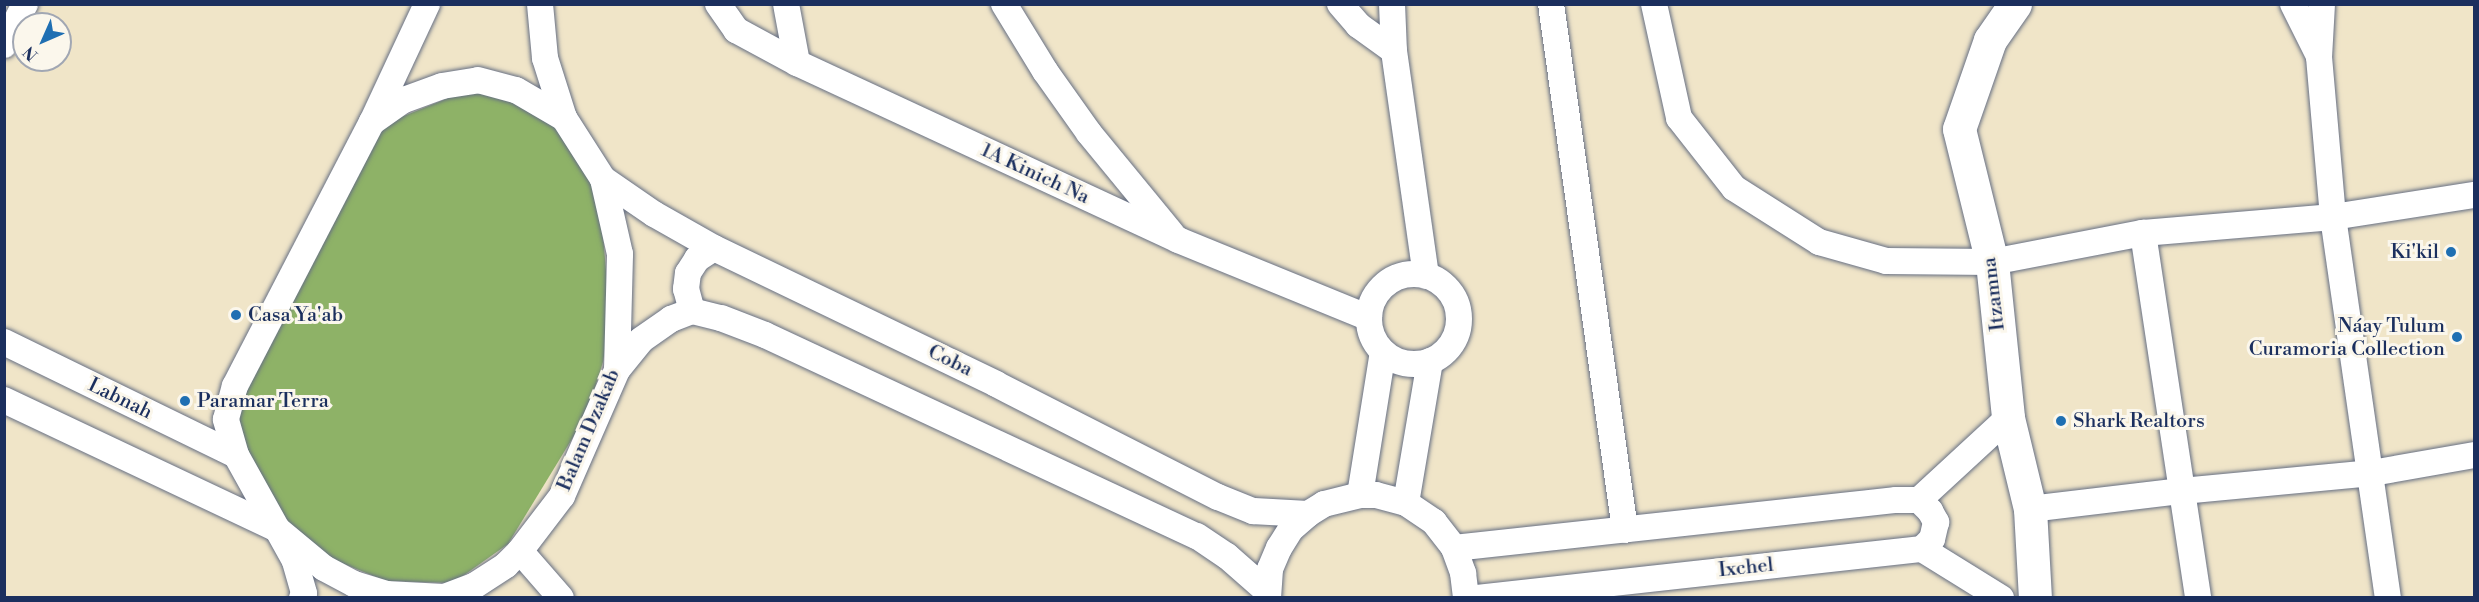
<!DOCTYPE html>
<meta charset="utf-8">
<style>
body{margin:0}
#map{position:relative;width:2479px;height:602px;overflow:hidden;background:#f0e5c8;font-family:"Libre Bodoni",serif}
div>[style]{position:absolute}
.forest>*{inset:0;background:#8eb267}
.roads{filter:drop-shadow(0 0 2px #666f83) drop-shadow(0 0 2px #666f83)}
.street>*{height:26px;margin:-13px;padding:0 13px;transform-origin:13px;border-radius:13px;background:#fff}
.street>.ring{margin:-13px;padding:0;box-sizing:content-box;background:none;border:26px solid #fff;border-radius:50%}
.secondary>*{height:33px;margin:-16.5px;padding:0 16.5px;transform-origin:16.5px;border-radius:16.5px;background:#fff}
.dots>*{width:16px;height:16px;translate:-50% -50%;box-sizing:border-box;border:3px solid #fbf7ec;border-radius:50%}
span{translate:-50% -50%;white-space:nowrap;text-align:center;line-height:1.15;-webkit-text-stroke:6px #fbf7ec;paint-order:stroke}
.street-label{font-size:20px;color:#1b2f5e}
.poi-label{font-size:20px;color:#1b2f5e}
.right{translate:-100% -50%;text-align:right}
.left{translate:0 -50%;text-align:left}
.frame{position:absolute;inset:0;border:6px solid #1b2f5e;pointer-events:none}
.north{position:absolute;left:12px;top:12px;width:60px;height:60px;box-sizing:border-box;background:#fbf7ec;border:2px solid #a1a7b3;border-radius:50%;rotate:225deg;font-size:16px;font-weight:700;line-height:24px;text-align:center;color:#1b2f5e}
.north::after{content:'';display:block;margin:auto;width:21px;height:27px;background:#1f6fb2;clip-path:polygon(50% 0,100% 100%,50% 72%,0 100%)}
</style>
<div id="map">
<div class="forest">
<div style="clip-path:polygon(478px 86px,556px 121px,599px 186px,610px 319px,603px 362px,586px 416px,508px 544px,453px 583px,386px 581px,317px 553px,281px 522px,253px 472px,233px 416px,379px 126px)"></div>
</div>
<div class="roads">
<div class="street">
<div style="left:718px;top:4px;width:32px;rotate:55deg"></div>
<div style="left:736px;top:30px;width:69px;rotate:28.4deg"></div>
<div style="left:797px;top:63px;width:420px;rotate:24.9deg"></div>
<div style="left:1178px;top:240px;width:206px;rotate:22.2deg"></div>
<div style="left:786px;top:4px;width:60px;rotate:79.4deg"></div>
<div style="left:1004px;top:4px;width:79px;rotate:58.5deg"></div>
<div style="left:1045px;top:71px;width:76px;rotate:54.6deg"></div>
<div style="left:1089px;top:133px;width:131px;rotate:50.6deg"></div>
<div style="left:1340px;top:4px;width:28px;rotate:49deg"></div>
<div style="left:1358px;top:25px;width:44px;rotate:35.8deg"></div>
<div style="left:1392px;top:4px;width:47px;rotate:87.6deg"></div>
<div style="left:1394px;top:51px;width:227px;rotate:81.9deg"></div>
<div style="left:1551px;top:4px;width:531px;rotate:81.99deg"></div>
<div style="left:1654px;top:4px;width:117px;rotate:77.6deg"></div>
<div style="left:1679px;top:118px;width:89px;rotate:51.8deg"></div>
<div style="left:1734px;top:188px;width:101px;rotate:32.4deg"></div>
<div style="left:1819px;top:242px;width:70px;rotate:15.8deg"></div>
<div style="left:1886px;top:261px;width:106px;rotate:0.5deg"></div>
<div style="left:1992px;top:262px;width:154px;rotate:-10.9deg"></div>
<div style="left:2143px;top:233px;width:191px;rotate:-4.8deg"></div>
<div style="left:2333px;top:217px;width:143px;rotate:-8.9deg"></div>
<div style="left:2293px;top:4px;width:56px;rotate:63.4deg"></div>
<div style="left:2322px;top:4px;width:53px;rotate:93.2deg"></div>
<div style="left:2319px;top:57px;width:161px;rotate:85deg"></div>
<div style="left:2333px;top:217px;width:385px;rotate:81.8deg"></div>
<div style="left:4px;top:45px;width:46px;rotate:-62.9deg"></div>
<div style="left:372px;top:122px;width:39px;rotate:-35deg"></div>
<div style="left:404px;top:100px;width:40px;rotate:-20.2deg"></div>
<div style="left:442px;top:86px;width:36px;rotate:-9deg"></div>
<div style="left:478px;top:80px;width:39px;rotate:15deg"></div>
<div style="left:516px;top:90px;width:56px;rotate:30.3deg"></div>
<div style="left:603px;top:179px;width:62px;rotate:34.5deg"></div>
<div style="left:654px;top:214px;width:69px;rotate:29.5deg"></div>
<div style="left:714px;top:248px;width:313px;rotate:25.7deg"></div>
<div style="left:996px;top:384px;width:249px;rotate:27deg"></div>
<div style="left:1218px;top:497px;width:38px;rotate:22deg"></div>
<div style="left:1253px;top:511px;width:55px;rotate:3.1deg"></div>
<div style="left:2143px;top:233px;width:369px;rotate:81.4deg"></div>
<div class="ring" style="left:1369px;top:274px;width:64px;height:64px"></div>
<div style="left:692px;top:311px;width:23px;rotate:-105deg"></div>
<div style="left:686px;top:289px;width:16px;rotate:-83deg"></div>
<div style="left:688px;top:273px;width:17px;rotate:-57deg"></div>
<div style="left:697px;top:259px;width:20px;rotate:-33deg"></div>
<div style="left:4px;top:342px;width:258px;rotate:26deg"></div>
<div style="left:617px;top:370px;width:38px;rotate:-51deg"></div>
<div style="left:641px;top:340px;width:37px;rotate:-35deg"></div>
<div style="left:671px;top:319px;width:22px;rotate:-21deg"></div>
<div style="left:692px;top:311px;width:30px;rotate:14deg"></div>
<div style="left:721px;top:318px;width:47px;rotate:21.1deg"></div>
<div style="left:765px;top:335px;width:476px;rotate:25deg"></div>
<div style="left:1197px;top:536px;width:36px;rotate:34deg"></div>
<div style="left:1227px;top:556px;width:53px;rotate:41.2deg"></div>
<div style="left:4px;top:400px;width:302px;rotate:25.3deg"></div>
<div style="left:277px;top:529px;width:61px;rotate:39.7deg"></div>
<div style="left:324px;top:568px;width:34px;rotate:28deg"></div>
<div style="left:354px;top:584px;width:34px;rotate:17deg"></div>
<div style="left:386px;top:594px;width:58px;rotate:3deg"></div>
<div style="left:1360px;top:495px;width:145px;rotate:-80.9deg"></div>
<div style="left:1919px;top:500px;width:16px;rotate:45deg"></div>
<div style="left:1930px;top:511px;width:13px;rotate:61deg"></div>
<div style="left:1936px;top:522px;width:17px;rotate:103deg"></div>
<div style="left:1932px;top:539px;width:14px;rotate:135deg"></div>
<div style="left:1406px;top:503px;width:144px;rotate:-80.4deg"></div>
<div style="left:2030px;top:509px;width:153px;rotate:-6.8deg"></div>
<div style="left:2182px;top:491px;width:191px;rotate:-5.4deg"></div>
<div style="left:2372px;top:473px;width:104px;rotate:-10deg"></div>
<div style="left:1454px;top:548px;width:445px;rotate:-6.2deg"></div>
<div style="left:1896px;top:500px;width:23px"></div>
<div style="left:1919px;top:500px;width:121px;rotate:-42.7deg"></div>
<div style="left:520px;top:551px;width:62px;rotate:48.9deg"></div>
<div style="left:302px;top:598px;width:5px;rotate:-68deg"></div>
<div style="left:304px;top:593px;width:33px;rotate:-106deg"></div>
<div style="left:295px;top:561px;width:121px;rotate:-119.1deg"></div>
<div style="left:236px;top:455px;width:37px;rotate:-106deg"></div>
<div style="left:226px;top:419px;width:34px;rotate:-75deg"></div>
<div style="left:235px;top:386px;width:297px;rotate:-62.6deg"></div>
<div style="left:372px;top:122px;width:130px;rotate:-65deg"></div>
<div style="left:442px;top:598px;width:34px;rotate:-21deg"></div>
<div style="left:474px;top:586px;width:38px;rotate:-33deg"></div>
<div style="left:506px;top:565px;width:20px;rotate:-45deg"></div>
<div style="left:520px;top:551px;width:69px;rotate:-52.6deg"></div>
<div style="left:562px;top:496px;width:137px;rotate:-66.4deg"></div>
<div style="left:617px;top:370px;width:116px;rotate:-88.5deg"></div>
<div style="left:620px;top:254px;width:77px;rotate:-102.8deg"></div>
<div style="left:603px;top:179px;width:72px;rotate:-122.6deg"></div>
<div style="left:564px;top:118px;width:63px;rotate:-107.6deg"></div>
<div style="left:545px;top:58px;width:54px;rotate:-95.3deg"></div>
<div style="left:1268px;top:598px;width:29px;rotate:-86deg"></div>
<div style="left:1270px;top:569px;width:23px;rotate:-67deg"></div>
<div style="left:1279px;top:548px;width:22px;rotate:-58deg"></div>
<div style="left:1291px;top:529px;width:23px;rotate:-41deg"></div>
<div style="left:1308px;top:514px;width:19px;rotate:-32deg"></div>
<div style="left:1324px;top:504px;width:37px;rotate:-14deg"></div>
<div style="left:1360px;top:495px;width:16px"></div>
<div style="left:1376px;top:495px;width:31px;rotate:15deg"></div>
<div style="left:1406px;top:503px;width:34px;rotate:34deg"></div>
<div style="left:1434px;top:522px;width:33px;rotate:52deg"></div>
<div style="left:1454px;top:548px;width:27px;rotate:70deg"></div>
<div style="left:1463px;top:573px;width:25px;rotate:83deg"></div>
<div style="left:1477px;top:598px;width:448px;rotate:-6.3deg"></div>
<div style="left:1922px;top:549px;width:93px;rotate:31.8deg"></div>
</div>
<div class="secondary">
<div style="left:2015px;top:4px;width:44px;rotate:124.8deg"></div>
<div style="left:1990px;top:40px;width:94px;rotate:109.2deg"></div>
<div style="left:1959px;top:129px;width:137px;rotate:76.1deg"></div>
<div style="left:1992px;top:262px;width:157px;rotate:84.1deg"></div>
<div style="left:2008px;top:418px;width:94px;rotate:76.4deg"></div>
<div style="left:2030px;top:509px;width:89px;rotate:86.8deg"></div>
</div>
</div>
<div class="dots">
<div style="left:2451px;top:252px;background:#1f6fb2"></div>
<div style="left:236px;top:315px;background:#1f6fb2"></div>
<div style="left:2457px;top:337px;background:#1f6fb2"></div>
<div style="left:185px;top:401px;background:#1f6fb2"></div>
<div style="left:2061px;top:421px;background:#1f6fb2"></div>
</div>
<div class="street-label">
<span style="left:1035px;top:174px;rotate:25deg">1A Kinich Na</span>
<span style="left:1994px;top:294px;rotate:-97deg">Itzamna</span>
<span style="left:950px;top:361px;rotate:26deg">Coba</span>
<span style="left:120px;top:399px;rotate:26deg">Labnah</span>
<span style="left:589px;top:430px;rotate:-67deg">Balam Dzakab</span>
<span style="left:1746px;top:568px;rotate:-6deg">Ixchel</span>
</div>
<div class="poi-label">
<span class="right" style="left:2439px;top:252px">Ki'kil</span>
<span class="left" style="left:248px;top:315px">Casa Ya'ab</span>
<span class="right" style="left:2445px;top:338px">Náay Tulum<br>Curamoria Collection</span>
<span class="left" style="left:197px;top:401px">Paramar Terra</span>
<span class="left" style="left:2073px;top:421px">Shark Realtors</span>
</div>
<div class="frame"></div>
<div class="north">N</div>
</div>
